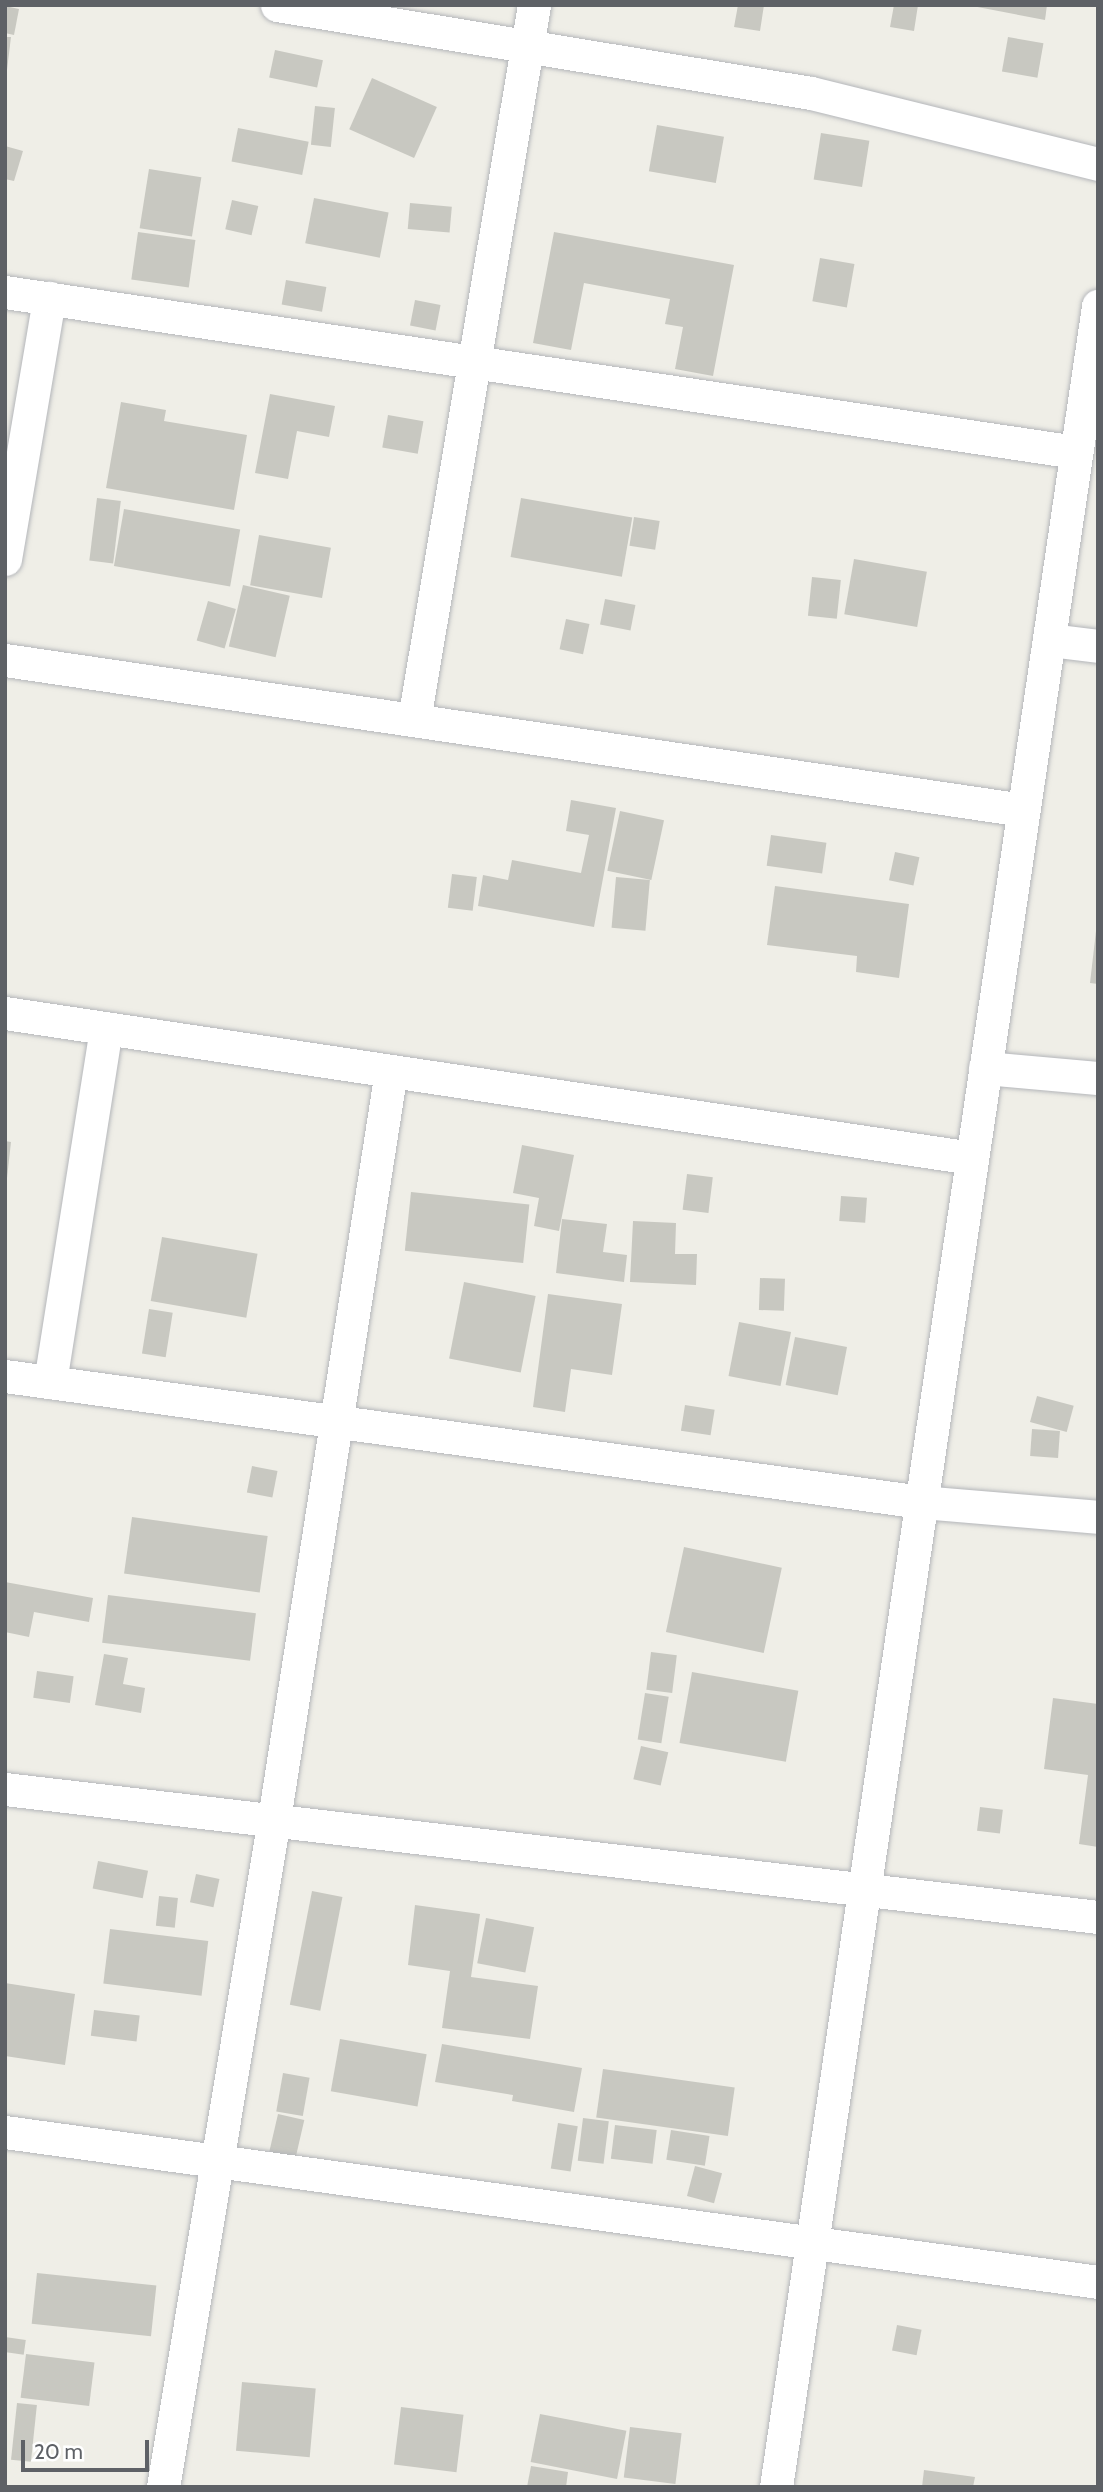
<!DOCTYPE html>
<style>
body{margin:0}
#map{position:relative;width:1103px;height:2492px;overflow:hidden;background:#efeee7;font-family:Cabin,sans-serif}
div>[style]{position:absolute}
.building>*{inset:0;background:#c8c8c1;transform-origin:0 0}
.roads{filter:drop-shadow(0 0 2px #b4b6ba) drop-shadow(0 0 2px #b4b6ba)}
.minor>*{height:33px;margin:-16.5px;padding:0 16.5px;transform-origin:16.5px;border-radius:16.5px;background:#fff}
span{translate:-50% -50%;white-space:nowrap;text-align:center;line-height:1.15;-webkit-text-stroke:6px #fff;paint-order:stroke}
.frame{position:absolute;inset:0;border:7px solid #5e6166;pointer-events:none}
.scale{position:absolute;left:21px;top:2440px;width:128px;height:32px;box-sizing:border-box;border:4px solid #5e6166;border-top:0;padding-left:9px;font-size:21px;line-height:24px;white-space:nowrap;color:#5e6166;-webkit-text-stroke:5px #fff;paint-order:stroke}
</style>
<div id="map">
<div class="building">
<div style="clip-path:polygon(738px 5px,764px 5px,760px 31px,734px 27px)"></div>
<div style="clip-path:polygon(894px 5px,918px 5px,914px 31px,890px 27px)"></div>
<div style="clip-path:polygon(967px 5px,1047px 5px,1045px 20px)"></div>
<div style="clip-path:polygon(5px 6px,19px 9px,14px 35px,5px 33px)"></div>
<div style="clip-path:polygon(5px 37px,11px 37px,7px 70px,5px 70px)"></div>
<div style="left:1008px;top:37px;width:36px;height:35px;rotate:10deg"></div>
<div style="left:275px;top:50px;width:49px;height:28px;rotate:12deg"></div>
<div style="left:372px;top:78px;width:71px;height:56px;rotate:24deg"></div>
<div style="left:315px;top:106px;width:20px;height:39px;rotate:6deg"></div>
<div style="left:657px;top:125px;width:68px;height:47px;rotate:10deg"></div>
<div style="left:238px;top:128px;width:72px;height:34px;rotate:11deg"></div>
<div style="left:821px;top:133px;width:49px;height:47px;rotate:9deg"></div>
<div style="clip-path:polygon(5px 146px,23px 151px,14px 181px,5px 179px)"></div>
<div style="left:149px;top:169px;width:53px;height:60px;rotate:9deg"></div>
<div style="left:314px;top:198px;width:76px;height:46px;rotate:11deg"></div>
<div style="left:232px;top:200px;width:27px;height:30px;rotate:13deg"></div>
<div style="left:410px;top:203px;width:42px;height:26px;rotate:5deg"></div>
<div style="left:138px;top:232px;width:58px;height:48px;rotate:8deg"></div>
<div style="clip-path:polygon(554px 232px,734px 265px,713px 376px,675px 369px,683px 327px,665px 324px,670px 299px,584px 283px,571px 350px,533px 343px)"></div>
<div style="left:820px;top:258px;width:35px;height:44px;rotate:10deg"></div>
<div style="left:286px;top:280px;width:41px;height:25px;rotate:10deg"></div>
<div style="left:415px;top:300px;width:26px;height:26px;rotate:11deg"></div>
<div style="clip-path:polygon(270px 394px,335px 406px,329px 437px,297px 431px,288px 479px,255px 473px)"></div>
<div style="clip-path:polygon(121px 402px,166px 410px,164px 421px,247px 435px,234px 510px,106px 488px)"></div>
<div style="left:388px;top:415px;width:36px;height:33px;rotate:10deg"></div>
<div style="left:97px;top:498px;width:24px;height:63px;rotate:7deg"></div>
<div style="left:521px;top:498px;width:113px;height:60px;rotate:10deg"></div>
<div style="left:124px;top:509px;width:118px;height:58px;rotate:10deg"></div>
<div style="left:634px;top:517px;width:26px;height:29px;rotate:9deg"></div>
<div style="left:259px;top:535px;width:73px;height:51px;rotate:10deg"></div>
<div style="left:854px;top:559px;width:74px;height:56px;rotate:10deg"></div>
<div style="left:812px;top:577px;width:29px;height:39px;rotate:6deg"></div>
<div style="left:243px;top:585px;width:48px;height:63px;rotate:13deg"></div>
<div style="left:605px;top:599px;width:31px;height:26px;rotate:11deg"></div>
<div style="left:208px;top:601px;width:29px;height:41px;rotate:16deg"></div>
<div style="left:566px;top:619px;width:24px;height:31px;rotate:12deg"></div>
<div style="clip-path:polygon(571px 800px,616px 808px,594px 927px,478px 906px,483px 875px,508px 880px,512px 860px,581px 873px,589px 835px,566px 831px)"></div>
<div style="left:620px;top:811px;width:45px;height:61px;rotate:12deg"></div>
<div style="left:771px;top:835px;width:56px;height:31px;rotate:8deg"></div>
<div style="left:895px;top:852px;width:25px;height:29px;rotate:12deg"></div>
<div style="left:452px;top:874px;width:25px;height:34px;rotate:7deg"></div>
<div style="left:616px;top:877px;width:34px;height:51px;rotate:5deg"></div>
<div style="clip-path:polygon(775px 886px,909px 904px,899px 978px,856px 972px,857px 956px,767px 945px)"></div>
<div style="clip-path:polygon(1096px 931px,1098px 931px,1098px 984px,1090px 983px)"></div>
<div style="clip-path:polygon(5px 1141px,11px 1142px,7px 1178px,5px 1178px)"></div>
<div style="clip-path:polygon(522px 1145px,574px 1155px,559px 1231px,534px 1226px,539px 1198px,513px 1193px)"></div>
<div style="left:687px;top:1174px;width:26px;height:36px;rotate:7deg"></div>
<div style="left:411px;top:1192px;width:119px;height:59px;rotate:6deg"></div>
<div style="left:841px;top:1196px;width:26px;height:25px;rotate:4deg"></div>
<div style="clip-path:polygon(562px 1219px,607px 1224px,603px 1252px,627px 1255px,624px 1282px,556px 1273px)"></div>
<div style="clip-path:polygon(633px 1221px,676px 1223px,675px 1254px,697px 1254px,696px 1285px,630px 1282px)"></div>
<div style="left:162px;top:1237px;width:97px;height:65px;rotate:10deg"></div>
<div style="left:760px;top:1278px;width:25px;height:32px;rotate:2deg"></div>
<div style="left:464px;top:1282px;width:73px;height:78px;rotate:11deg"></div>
<div style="clip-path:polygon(548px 1294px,622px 1304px,612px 1375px,571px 1369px,565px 1412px,533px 1407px)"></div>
<div style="left:149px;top:1309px;width:24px;height:45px;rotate:9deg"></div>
<div style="left:739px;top:1322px;width:53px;height:55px;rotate:11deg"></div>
<div style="left:795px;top:1337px;width:53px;height:49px;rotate:11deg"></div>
<div style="left:1037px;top:1396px;width:38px;height:27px;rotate:15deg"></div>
<div style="left:685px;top:1405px;width:30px;height:26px;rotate:9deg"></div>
<div style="left:1032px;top:1429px;width:28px;height:27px;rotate:4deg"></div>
<div style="left:252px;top:1466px;width:26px;height:27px;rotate:11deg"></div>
<div style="left:132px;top:1517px;width:137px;height:57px;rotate:8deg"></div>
<div style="left:684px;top:1547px;width:100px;height:87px;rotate:12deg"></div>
<div style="clip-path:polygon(5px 1582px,93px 1598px,89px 1622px,34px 1612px,29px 1637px,5px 1632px)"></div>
<div style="left:108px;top:1595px;width:149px;height:48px;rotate:7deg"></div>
<div style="left:651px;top:1652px;width:26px;height:38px;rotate:7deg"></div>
<div style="clip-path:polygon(104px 1654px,128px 1658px,123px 1684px,145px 1688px,141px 1713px,95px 1705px)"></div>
<div style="left:37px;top:1671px;width:37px;height:27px;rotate:8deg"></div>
<div style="left:692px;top:1672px;width:108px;height:72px;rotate:10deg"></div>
<div style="left:645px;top:1693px;width:24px;height:47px;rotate:9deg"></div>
<div style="clip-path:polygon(1053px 1698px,1098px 1704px,1098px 1847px,1079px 1844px,1088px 1775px,1044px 1769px)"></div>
<div style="left:641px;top:1746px;width:28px;height:34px;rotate:13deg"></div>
<div style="left:980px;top:1807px;width:23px;height:24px;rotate:7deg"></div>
<div style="left:98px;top:1861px;width:51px;height:28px;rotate:11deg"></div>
<div style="left:196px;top:1874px;width:24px;height:29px;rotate:12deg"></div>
<div style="left:312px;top:1891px;width:31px;height:116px;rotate:11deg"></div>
<div style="left:159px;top:1896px;width:19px;height:30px;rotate:6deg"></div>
<div style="clip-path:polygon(415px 1905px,480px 1914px,471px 1977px,538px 1986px,530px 2039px,442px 2028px,450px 1971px,408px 1965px)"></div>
<div style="left:486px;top:1918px;width:49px;height:46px;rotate:11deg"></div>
<div style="left:110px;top:1929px;width:99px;height:55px;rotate:7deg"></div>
<div style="clip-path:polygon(5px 1983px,75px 1994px,65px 2065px,5px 2056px)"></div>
<div style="left:94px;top:2010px;width:46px;height:26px;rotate:7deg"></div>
<div style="left:340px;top:2039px;width:88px;height:53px;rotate:10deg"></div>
<div style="clip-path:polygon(442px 2044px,582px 2068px,574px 2112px,512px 2101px,513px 2095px,435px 2082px)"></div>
<div style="left:603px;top:2069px;width:133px;height:49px;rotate:8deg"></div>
<div style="left:283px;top:2073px;width:27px;height:39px;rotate:10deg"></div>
<div style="left:278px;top:2114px;width:27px;height:47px;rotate:13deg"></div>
<div style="left:583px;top:2118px;width:26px;height:43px;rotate:7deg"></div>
<div style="left:558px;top:2123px;width:20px;height:46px;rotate:9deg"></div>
<div style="left:615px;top:2125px;width:42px;height:34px;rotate:7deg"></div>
<div style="left:671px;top:2130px;width:39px;height:30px;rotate:9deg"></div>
<div style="left:695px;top:2166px;width:28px;height:31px;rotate:15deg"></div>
<div style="left:37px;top:2273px;width:120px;height:51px;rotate:6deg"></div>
<div style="left:897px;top:2325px;width:25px;height:26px;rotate:11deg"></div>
<div style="left:5px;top:2337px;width:21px;height:15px;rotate:8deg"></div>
<div style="left:26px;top:2354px;width:69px;height:44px;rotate:7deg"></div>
<div style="left:242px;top:2382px;width:74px;height:69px;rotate:5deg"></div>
<div style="left:17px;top:2403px;width:20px;height:57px;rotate:6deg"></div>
<div style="left:401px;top:2407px;width:63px;height:58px;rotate:7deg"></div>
<div style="left:540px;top:2414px;width:88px;height:49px;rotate:11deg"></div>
<div style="left:630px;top:2427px;width:52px;height:51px;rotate:7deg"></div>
<div style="clip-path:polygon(531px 2466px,568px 2472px,566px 2487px,527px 2487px)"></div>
<div style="clip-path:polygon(924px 2470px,975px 2477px,973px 2487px,922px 2487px)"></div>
</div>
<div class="roads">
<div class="minor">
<div style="left:277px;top:5px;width:541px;rotate:9.36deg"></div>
<div style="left:811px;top:93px;width:296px;rotate:13.9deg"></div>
<div style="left:5px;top:292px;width:1083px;rotate:8.5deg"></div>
<div style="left:5px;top:559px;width:265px;rotate:-80.4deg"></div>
<div style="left:1049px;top:640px;width:49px;rotate:7deg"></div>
<div style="left:5px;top:660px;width:1029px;rotate:8.38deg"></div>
<div style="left:414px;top:720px;width:725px;rotate:-80.47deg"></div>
<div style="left:5px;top:1013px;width:978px;rotate:8.53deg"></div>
<div style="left:985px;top:1068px;width:113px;rotate:5.1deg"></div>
<div style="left:5px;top:1376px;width:925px;rotate:7.83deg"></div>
<div style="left:921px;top:1502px;width:178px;rotate:4.8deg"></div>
<div style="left:50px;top:1382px;width:358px;rotate:-81deg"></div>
<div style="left:5px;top:1789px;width:1100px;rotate:6.68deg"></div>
<div style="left:5px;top:2132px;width:1103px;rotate:7.81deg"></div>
<div style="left:163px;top:2487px;width:677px;rotate:-80.57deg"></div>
<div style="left:274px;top:1819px;width:757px;rotate:-81.11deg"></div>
<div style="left:776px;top:2487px;width:2205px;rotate:-81.6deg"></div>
</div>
</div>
<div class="frame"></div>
<div class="scale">20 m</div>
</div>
